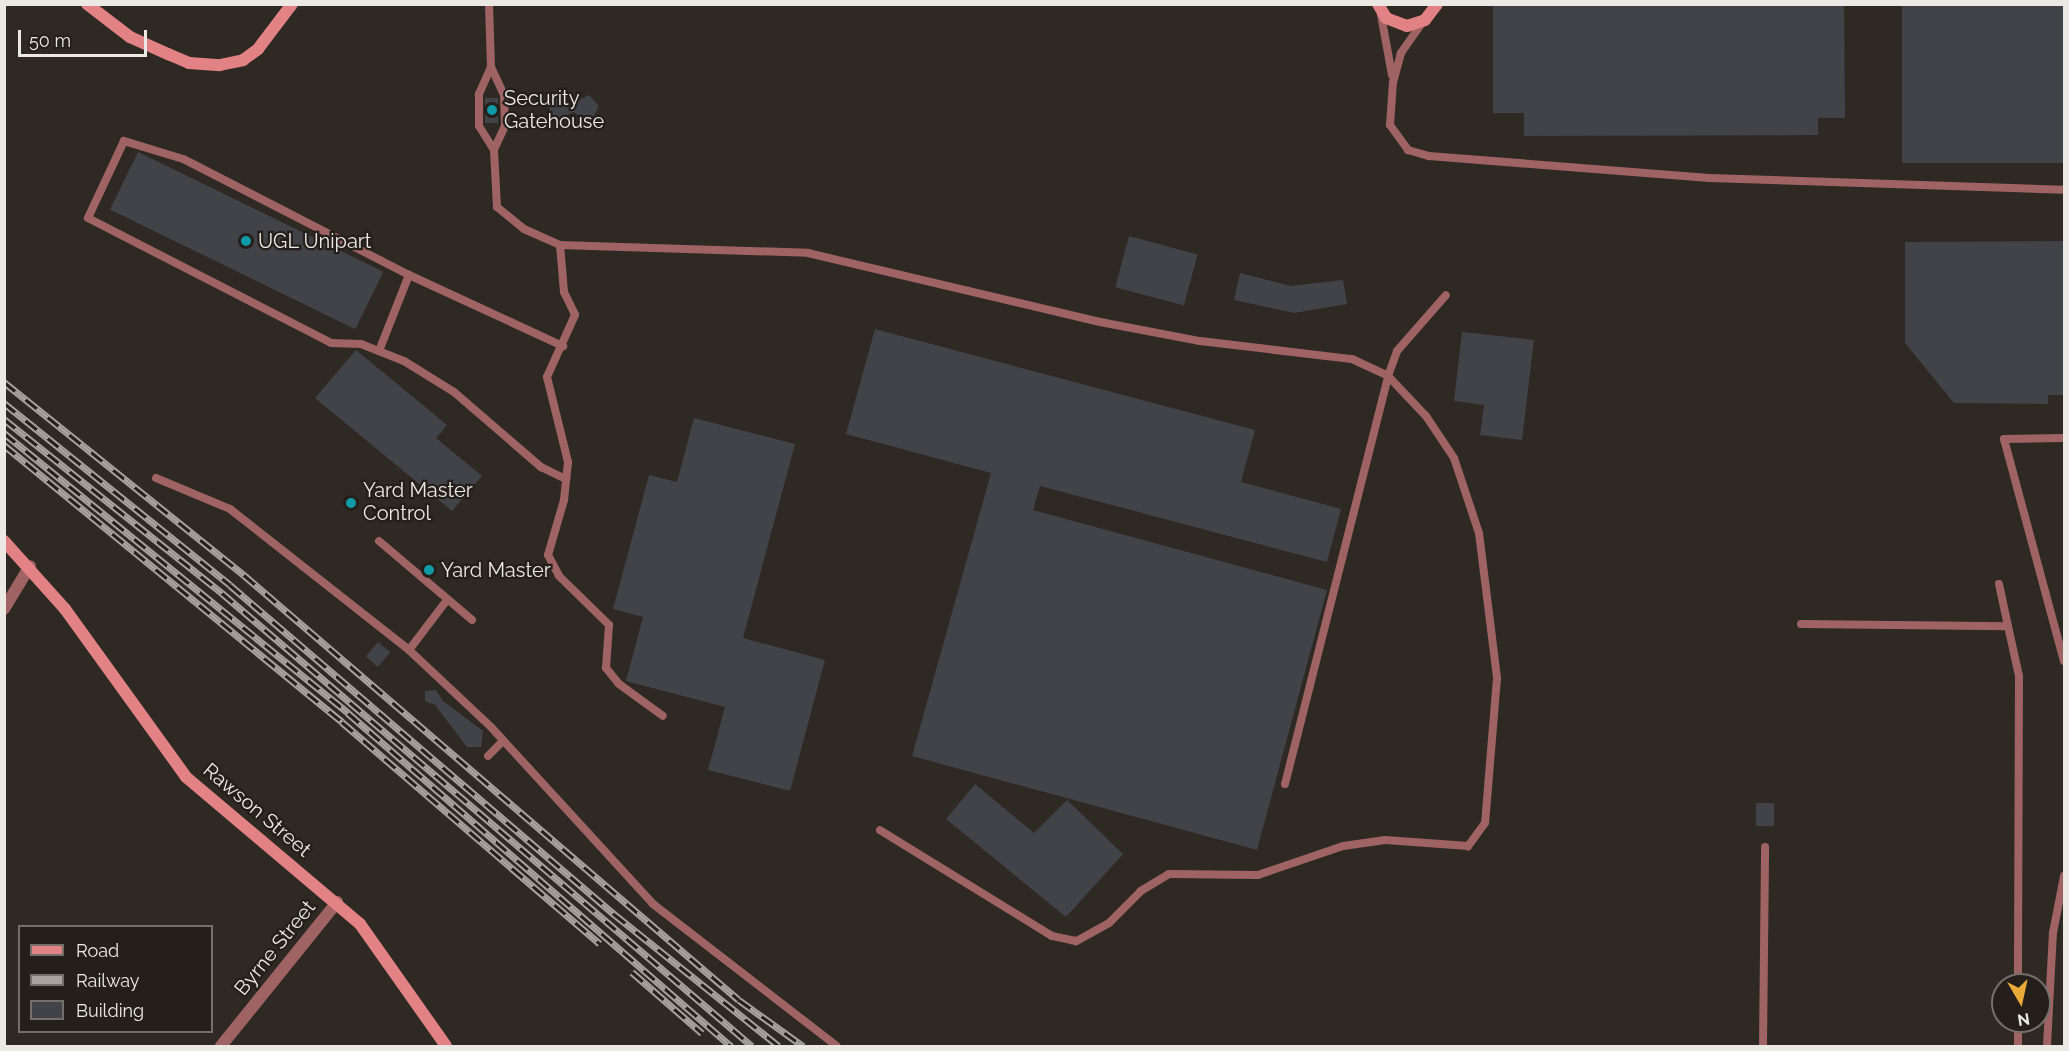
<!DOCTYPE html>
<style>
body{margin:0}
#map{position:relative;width:2069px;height:1051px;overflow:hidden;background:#2e2923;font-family:Raleway,sans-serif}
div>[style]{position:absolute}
.building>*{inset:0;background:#424249;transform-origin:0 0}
.lane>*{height:8px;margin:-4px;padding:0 4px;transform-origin:4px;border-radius:4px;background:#a06364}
.street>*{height:12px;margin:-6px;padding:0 6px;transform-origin:6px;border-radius:6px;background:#a06364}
.secondary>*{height:12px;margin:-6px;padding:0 6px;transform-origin:6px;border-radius:6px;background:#e38285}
.rail>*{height:7px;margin-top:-3.5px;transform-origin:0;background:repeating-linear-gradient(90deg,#241f1a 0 14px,#a7a29e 0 28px);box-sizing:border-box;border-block:2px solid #a7a29e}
.dots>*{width:16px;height:16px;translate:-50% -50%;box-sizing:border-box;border:3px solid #241f1a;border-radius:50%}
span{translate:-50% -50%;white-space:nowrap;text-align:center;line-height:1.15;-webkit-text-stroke:4.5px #241f1a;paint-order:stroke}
.poi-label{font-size:20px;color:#ece8e4}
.left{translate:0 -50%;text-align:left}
.street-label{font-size:20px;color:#ece8e4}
.frame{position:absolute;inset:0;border:6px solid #ece8e4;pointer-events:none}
.legend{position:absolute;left:18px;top:925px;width:195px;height:108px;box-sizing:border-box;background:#241f1a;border:2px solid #746f6b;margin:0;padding:8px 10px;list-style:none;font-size:18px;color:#ece8e4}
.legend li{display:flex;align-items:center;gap:12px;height:30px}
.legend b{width:30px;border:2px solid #746f6b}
.north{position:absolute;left:1991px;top:973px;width:60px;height:60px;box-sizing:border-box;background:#241f1a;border:2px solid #746f6b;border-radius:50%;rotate:171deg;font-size:16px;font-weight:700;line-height:24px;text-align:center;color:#ece8e4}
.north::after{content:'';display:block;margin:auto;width:21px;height:27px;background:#eaaa38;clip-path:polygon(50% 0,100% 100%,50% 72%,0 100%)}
.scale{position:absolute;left:18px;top:30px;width:129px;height:27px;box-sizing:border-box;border:3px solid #ece8e4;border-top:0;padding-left:8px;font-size:18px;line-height:21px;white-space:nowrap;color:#ece8e4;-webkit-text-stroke:4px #241f1a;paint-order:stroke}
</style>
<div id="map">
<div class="building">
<div style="clip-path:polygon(1493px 4px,1844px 4px,1845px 118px,1818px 118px,1818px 135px,1524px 136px,1524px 113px,1493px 113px)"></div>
<div style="left:1902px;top:4px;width:162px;height:159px"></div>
<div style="clip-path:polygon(589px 95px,599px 106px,594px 116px,583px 118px,573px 112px,559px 120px,550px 114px,549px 103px,554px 98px,573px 103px)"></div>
<div style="left:485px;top:98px;width:13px;height:25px"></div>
<div style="left:138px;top:152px;width:273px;height:64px;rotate:26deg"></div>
<div style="left:1129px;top:236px;width:71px;height:53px;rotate:15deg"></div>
<div style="clip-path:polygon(2064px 241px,2064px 395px,2048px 395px,2048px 404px,1954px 403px,1905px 343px,1905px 242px)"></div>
<div style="clip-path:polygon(1240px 273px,1290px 286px,1343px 280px,1347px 304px,1294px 313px,1234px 300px)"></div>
<div style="clip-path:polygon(875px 329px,1255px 430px,1241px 482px,1341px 509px,1327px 562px,1040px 486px,1033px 510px,1327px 590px,1257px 850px,912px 756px,991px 473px,846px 434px)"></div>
<div style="clip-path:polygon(1462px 332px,1534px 340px,1522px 440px,1480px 435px,1484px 405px,1454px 401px)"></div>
<div style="clip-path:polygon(356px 350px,447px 425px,436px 438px,482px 476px,452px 511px,315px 398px)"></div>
<div style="clip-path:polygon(694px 418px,795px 444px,743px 638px,825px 660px,790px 791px,708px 770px,725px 707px,626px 681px,643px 617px,613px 609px,649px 475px,677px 482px)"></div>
<div style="left:378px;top:642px;width:16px;height:19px;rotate:40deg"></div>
<div style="clip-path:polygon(436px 690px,443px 701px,483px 731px,481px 747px,467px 747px,435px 705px,425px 701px,425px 691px)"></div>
<div style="clip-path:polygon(975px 784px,1034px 833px,1067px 800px,1123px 854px,1066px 917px,946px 819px)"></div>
<div style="left:1756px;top:803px;width:18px;height:23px"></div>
</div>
<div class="lane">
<div style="left:489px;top:4px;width:63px;rotate:88.2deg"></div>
<div style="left:491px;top:67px;width:30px;rotate:114deg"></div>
<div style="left:479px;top:94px;width:32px;rotate:90deg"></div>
<div style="left:479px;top:126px;width:28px;rotate:58deg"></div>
<div style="left:1381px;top:15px;width:61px;rotate:79.6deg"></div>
<div style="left:1422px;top:23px;width:37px;rotate:125deg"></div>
<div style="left:1401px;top:53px;width:30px;rotate:105deg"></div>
<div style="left:1393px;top:82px;width:43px;rotate:94deg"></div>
<div style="left:1390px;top:125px;width:31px;rotate:54deg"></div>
<div style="left:1408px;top:150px;width:22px;rotate:16deg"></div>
<div style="left:1429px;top:156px;width:281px;rotate:4.5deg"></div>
<div style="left:1709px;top:178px;width:355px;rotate:1.9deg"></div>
<div style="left:491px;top:67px;width:31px;rotate:65deg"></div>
<div style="left:504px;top:95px;width:31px;rotate:88deg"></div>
<div style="left:505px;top:126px;width:26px;rotate:115deg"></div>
<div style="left:494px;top:150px;width:57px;rotate:87deg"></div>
<div style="left:497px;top:207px;width:35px;rotate:39deg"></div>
<div style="left:524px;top:229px;width:39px;rotate:24deg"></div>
<div style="left:560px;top:245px;width:248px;rotate:1.8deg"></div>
<div style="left:808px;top:253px;width:300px;rotate:13.3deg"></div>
<div style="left:1100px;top:322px;width:102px;rotate:10.8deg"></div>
<div style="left:1200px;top:341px;width:153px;rotate:6.8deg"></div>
<div style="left:1352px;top:359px;width:40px;rotate:25deg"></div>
<div style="left:1388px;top:376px;width:55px;rotate:46.5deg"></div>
<div style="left:1426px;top:416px;width:50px;rotate:56.3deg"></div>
<div style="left:1454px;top:458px;width:79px;rotate:71.6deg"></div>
<div style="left:1479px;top:533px;width:146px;rotate:82.9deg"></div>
<div style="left:1497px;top:678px;width:145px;rotate:94.7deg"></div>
<div style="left:1485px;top:823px;width:29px;rotate:126deg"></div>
<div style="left:1468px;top:846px;width:83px;rotate:-175.9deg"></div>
<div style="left:1385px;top:840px;width:42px;rotate:171.9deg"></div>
<div style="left:1343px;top:846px;width:90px;rotate:161.2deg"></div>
<div style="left:1258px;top:875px;width:89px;rotate:-179.4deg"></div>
<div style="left:1169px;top:874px;width:33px;rotate:149deg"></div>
<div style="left:1141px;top:891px;width:45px;rotate:135deg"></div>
<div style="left:1109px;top:923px;width:38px;rotate:151deg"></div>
<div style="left:1076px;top:941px;width:25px;rotate:-168deg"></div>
<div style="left:1052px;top:936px;width:202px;rotate:-148.4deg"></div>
<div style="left:560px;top:245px;width:47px;rotate:85.1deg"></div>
<div style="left:564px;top:292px;width:25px;rotate:64deg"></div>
<div style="left:575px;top:315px;width:68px;rotate:114.3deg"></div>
<div style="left:547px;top:377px;width:88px;rotate:76.1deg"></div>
<div style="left:568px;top:462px;width:38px;rotate:96deg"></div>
<div style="left:564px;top:500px;width:57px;rotate:106.2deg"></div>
<div style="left:548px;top:555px;width:24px;rotate:62deg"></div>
<div style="left:559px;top:576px;width:70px;rotate:44.4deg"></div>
<div style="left:609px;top:625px;width:43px;rotate:94deg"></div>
<div style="left:606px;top:668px;width:21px;rotate:51deg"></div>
<div style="left:619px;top:684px;width:54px;rotate:36deg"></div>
<div style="left:409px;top:275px;width:170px;rotate:24.8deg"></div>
<div style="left:379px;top:351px;width:82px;rotate:-68.5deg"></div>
<div style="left:409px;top:275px;width:254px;rotate:-152.8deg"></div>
<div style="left:183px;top:159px;width:62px;rotate:-163deg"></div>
<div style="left:124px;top:141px;width:85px;rotate:115.1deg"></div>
<div style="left:88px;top:218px;width:273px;rotate:27.2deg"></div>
<div style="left:331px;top:343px;width:30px;rotate:2deg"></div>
<div style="left:361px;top:344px;width:46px;rotate:21.6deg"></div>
<div style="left:404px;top:361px;width:59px;rotate:31.8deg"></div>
<div style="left:454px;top:392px;width:115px;rotate:40.8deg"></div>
<div style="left:541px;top:467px;width:28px;rotate:26deg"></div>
<div style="left:2064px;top:438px;width:60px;rotate:179deg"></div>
<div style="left:2004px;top:439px;width:230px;rotate:74.9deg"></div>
<div style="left:156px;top:478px;width:80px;rotate:22.7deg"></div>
<div style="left:230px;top:509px;width:228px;rotate:38.2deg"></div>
<div style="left:409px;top:650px;width:112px;rotate:43.2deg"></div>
<div style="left:491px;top:727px;width:240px;rotate:47.5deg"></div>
<div style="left:653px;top:904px;width:232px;rotate:37.7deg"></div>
<div style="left:379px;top:541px;width:122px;rotate:40.3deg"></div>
<div style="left:1999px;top:584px;width:43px;rotate:77.9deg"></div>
<div style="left:1801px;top:624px;width:207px;rotate:0.6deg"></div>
<div style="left:2008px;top:626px;width:51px;rotate:77.6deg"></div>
<div style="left:2019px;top:676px;width:309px;rotate:90.2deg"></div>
<div style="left:409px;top:650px;width:63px;rotate:-52.8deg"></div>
<div style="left:488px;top:756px;width:21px;rotate:-45deg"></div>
<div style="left:1285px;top:784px;width:421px;rotate:-75.8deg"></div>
<div style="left:1388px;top:376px;width:27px;rotate:-70deg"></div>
<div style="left:1397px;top:351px;width:74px;rotate:-48.8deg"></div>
<div style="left:1763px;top:1046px;width:199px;rotate:-89.4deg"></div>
<div style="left:2018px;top:1046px;width:25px;rotate:-90deg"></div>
<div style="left:2047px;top:1046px;width:113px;rotate:-87deg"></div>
<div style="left:2053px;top:933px;width:58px;rotate:-79.1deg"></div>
</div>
<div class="street">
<div style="left:4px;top:609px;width:50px;rotate:-58.8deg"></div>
<div style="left:221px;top:1046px;width:185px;rotate:-51.1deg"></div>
</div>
<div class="secondary">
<div style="left:87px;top:4px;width:54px;rotate:37.5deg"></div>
<div style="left:130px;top:37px;width:42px;rotate:24.1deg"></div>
<div style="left:168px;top:54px;width:23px;rotate:23deg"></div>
<div style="left:189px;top:63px;width:31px;rotate:4deg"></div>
<div style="left:220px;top:65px;width:24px;rotate:-12deg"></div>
<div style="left:243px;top:60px;width:19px;rotate:-36deg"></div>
<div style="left:258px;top:49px;width:56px;rotate:-52.9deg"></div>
<div style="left:1378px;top:4px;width:16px;rotate:60deg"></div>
<div style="left:1386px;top:18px;width:22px;rotate:21deg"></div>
<div style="left:1407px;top:26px;width:19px;rotate:-18deg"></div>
<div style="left:1425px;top:20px;width:20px;rotate:-53deg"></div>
<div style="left:4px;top:541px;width:91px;rotate:48.1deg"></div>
<div style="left:65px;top:609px;width:207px;rotate:54.2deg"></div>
<div style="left:186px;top:777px;width:228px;rotate:40.2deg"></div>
<div style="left:360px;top:924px;width:149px;rotate:54.8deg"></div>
</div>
<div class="rail">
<div style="left:4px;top:382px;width:308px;rotate:38.8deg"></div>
<div style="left:244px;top:575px;width:652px;rotate:40.65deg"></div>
<div style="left:739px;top:1000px;width:79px;rotate:35.7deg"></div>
<div style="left:4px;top:403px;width:290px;rotate:38.8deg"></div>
<div style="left:230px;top:585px;width:506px;rotate:40.59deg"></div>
<div style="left:614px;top:914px;width:211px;rotate:38.7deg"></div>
<div style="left:4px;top:419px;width:279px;rotate:38.6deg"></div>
<div style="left:222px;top:593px;width:697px;rotate:40.52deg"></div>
<div style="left:4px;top:433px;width:444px;rotate:39.1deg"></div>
<div style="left:348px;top:713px;width:508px;rotate:41.01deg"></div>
<div style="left:4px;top:445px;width:437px;rotate:39.3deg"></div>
<div style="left:342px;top:722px;width:340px;rotate:40.7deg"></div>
<div style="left:632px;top:972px;width:93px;rotate:41.1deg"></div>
</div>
<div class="dots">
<div style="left:492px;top:110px;background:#0f9aa8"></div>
<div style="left:246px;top:241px;background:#0f9aa8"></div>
<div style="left:351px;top:503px;background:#0f9aa8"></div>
<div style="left:429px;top:570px;background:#0f9aa8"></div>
</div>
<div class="poi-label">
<span class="left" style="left:504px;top:110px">Security<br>Gatehouse</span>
<span class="left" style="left:258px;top:241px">UGL Unipart</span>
<span class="left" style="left:363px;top:502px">Yard Master<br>Control</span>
<span class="left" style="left:441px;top:570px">Yard Master</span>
</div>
<div class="street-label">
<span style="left:257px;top:810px;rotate:40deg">Rawson Street</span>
<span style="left:275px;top:948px;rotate:-51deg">Byrne Street</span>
</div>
<div class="frame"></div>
<ul class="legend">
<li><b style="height:8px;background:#e38285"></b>Road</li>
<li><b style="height:8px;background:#a7a29e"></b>Railway</li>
<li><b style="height:16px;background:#424249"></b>Building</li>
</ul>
<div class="north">N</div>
<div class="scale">50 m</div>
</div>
